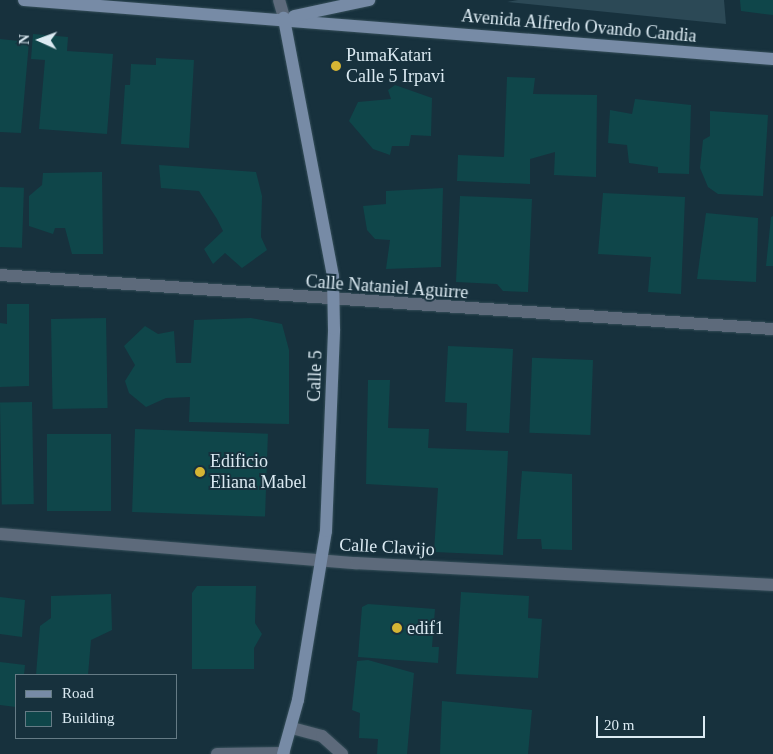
<!DOCTYPE html>
<style>
body{margin:0}
#map{position:relative;width:773px;height:754px;overflow:hidden;background:#17313d;font-family:"Times New Roman",serif}
div>[style]{position:absolute}
.green>*{inset:0;background:#2c4956}
.building>*{inset:0;background:#0f464a;transform-origin:0 0}
.roads{filter:drop-shadow(0 0 1px #364f5a) drop-shadow(0 0 1px #364f5a)}
.street>*{height:12px;margin:-6px;padding:0 6px;transform-origin:6px;border-radius:6px;background:#5d6a7b}
.secondary>*{height:12px;margin:-6px;padding:0 6px;transform-origin:6px;border-radius:6px;background:#778ba6}
.dots>*{width:14px;height:14px;translate:-50% -50%;box-sizing:border-box;border:2px solid #17313d;border-radius:50%}
span{translate:-50% -50%;white-space:nowrap;text-align:center;line-height:1.15;-webkit-text-stroke:4px #17313d;paint-order:stroke}
.street-label{font-size:18px;color:#dbeaf2}
.poi-label{font-size:18px;color:#dbeaf2}
.left{translate:0 -50%;text-align:left}
.legend{position:absolute;left:15px;top:674px;width:162px;height:65px;box-sizing:border-box;background:#17313d;border:1px solid #657b85;margin:0;padding:6px 9px;list-style:none;font-size:15px;color:#dbeaf2}
.legend li{display:flex;align-items:center;gap:10px;height:25px}
.legend b{width:25px;border:1px solid #657b85}
.north{position:absolute;left:15px;top:15px;width:50px;height:50px;-webkit-text-stroke:4px #17313d;paint-order:stroke;rotate:272deg;font-size:14px;font-weight:700;line-height:20px;text-align:center;color:#dbeaf2}
.north::after{content:'';display:block;margin:auto;width:18px;height:22px;background:#dbeaf2;clip-path:polygon(50% 0,100% 100%,50% 72%,0 100%)}
.scale{position:absolute;left:596px;top:716px;width:109px;height:22px;box-sizing:border-box;border:2px solid #dbeaf2;border-top:0;padding-left:6px;font-size:15px;line-height:18px;white-space:nowrap;color:#dbeaf2;-webkit-text-stroke:4px #17313d;paint-order:stroke}
</style>
<div id="map">
<div class="green">
<div style="clip-path:polygon(518px 0,724px 0,726px 24px,507px 2px)"></div>
</div>
<div class="building">
<div style="clip-path:polygon(740px 0,773px 0,773px 15px,741px 11px)"></div>
<div style="clip-path:polygon(33px 34px,68px 37px,67px 51px,113px 54px,107px 134px,39px 129px,45px 60px,31px 59px)"></div>
<div style="clip-path:polygon(0 39px,29px 42px,21px 133px,0 132px)"></div>
<div style="clip-path:polygon(156px 58px,194px 60px,189px 148px,121px 144px,125px 85px,130px 85px,131px 64px,156px 65px)"></div>
<div style="clip-path:polygon(507px 77px,535px 78px,533px 94px,597px 95px,596px 177px,554px 175px,555px 152px,530px 159px,530px 184px,457px 181px,458px 155px,504px 157px)"></div>
<div style="clip-path:polygon(395px 85px,432px 98px,431px 136px,411px 135px,409px 146px,392px 146px,390px 155px,373px 149px,349px 121px,358px 102px,391px 99px,388px 90px)"></div>
<div style="clip-path:polygon(635px 99px,691px 105px,689px 174px,658px 173px,658px 167px,629px 163px,627px 145px,608px 143px,610px 110px,632px 114px)"></div>
<div style="clip-path:polygon(710px 111px,768px 115px,763px 196px,718px 194px,708px 187px,700px 168px,703px 140px,710px 136px)"></div>
<div style="clip-path:polygon(159px 165px,256px 172px,262px 196px,261px 237px,267px 250px,242px 268px,225px 253px,213px 264px,204px 249px,223px 231px,217px 219px,199px 191px,161px 188px)"></div>
<div style="clip-path:polygon(102px 172px,103px 254px,72px 254px,65px 228px,55px 228px,53px 234px,29px 226px,29px 196px,42px 185px,43px 173px)"></div>
<div style="left:0;top:187px;width:24px;height:60px;rotate:2deg"></div>
<div style="clip-path:polygon(443px 188px,441px 267px,386px 269px,390px 240px,375px 239px,367px 230px,363px 206px,386px 204px,386px 191px)"></div>
<div style="clip-path:polygon(603px 193px,685px 197px,681px 294px,648px 292px,651px 257px,598px 254px)"></div>
<div style="clip-path:polygon(460px 196px,532px 199px,528px 292px,503px 291px,497px 284px,456px 282px)"></div>
<div style="clip-path:polygon(706px 213px,758px 218px,756px 282px,697px 279px)"></div>
<div style="clip-path:polygon(773px 216px,773px 266px,766px 266px,771px 217px)"></div>
<div style="clip-path:polygon(7px 304px,29px 304px,29px 386px,0 387px,0 323px,7px 324px)"></div>
<div style="left:106px;top:318px;width:90px;height:55px;rotate:89deg"></div>
<div style="clip-path:polygon(251px 318px,282px 324px,289px 350px,289px 424px,189px 422px,190px 397px,166px 398px,146px 407px,129px 393px,125px 381px,135px 365px,124px 346px,145px 326px,158px 334px,174px 331px,176px 363px,191px 363px,194px 320px)"></div>
<div style="clip-path:polygon(448px 346px,513px 349px,509px 433px,466px 431px,467px 403px,445px 402px)"></div>
<div style="left:593px;top:360px;width:75px;height:61px;rotate:92deg"></div>
<div style="clip-path:polygon(368px 380px,390px 380px,388px 428px,429px 429px,428px 448px,508px 451px,503px 555px,434px 552px,438px 488px,366px 484px)"></div>
<div style="left:32px;top:402px;width:102px;height:32px;rotate:89deg"></div>
<div style="left:135px;top:429px;width:133px;height:83px;rotate:2deg"></div>
<div style="left:47px;top:434px;width:64px;height:77px"></div>
<div style="clip-path:polygon(522px 471px,572px 474px,572px 550px,542px 549px,541px 539px,517px 539px)"></div>
<div style="clip-path:polygon(197px 586px,256px 586px,255px 623px,262px 634px,254px 648px,254px 669px,192px 669px,192px 593px)"></div>
<div style="clip-path:polygon(461px 592px,529px 596px,528px 618px,542px 619px,538px 678px,456px 674px)"></div>
<div style="clip-path:polygon(111px 594px,112px 630px,91px 640px,88px 675px,36px 675px,40px 626px,51px 618px,51px 596px)"></div>
<div style="clip-path:polygon(0 597px,25px 600px,22px 637px,0 634px)"></div>
<div style="clip-path:polygon(368px 604px,435px 609px,432px 647px,439px 647px,438px 663px,358px 657px,362px 607px)"></div>
<div style="clip-path:polygon(368px 660px,414px 673px,407px 754px,377px 754px,378px 739px,359px 738px,360px 713px,352px 710px,357px 661px)"></div>
<div style="clip-path:polygon(0 662px,25px 665px,24px 675px,16px 675px,16px 707px,0 705px)"></div>
<div style="clip-path:polygon(442px 701px,532px 710px,528px 754px,440px 754px)"></div>
</div>
<div class="roads">
<div class="street">
<div style="left:279px;top:0;width:19px;rotate:74deg"></div>
<div style="left:0;top:275px;width:775px;rotate:4deg"></div>
<div style="left:0;top:534px;width:357px;rotate:4.7deg"></div>
<div style="left:356px;top:563px;width:418px;rotate:3deg"></div>
<div style="left:292px;top:728px;width:31px;rotate:15deg"></div>
<div style="left:322px;top:736px;width:27px;rotate:42deg"></div>
<div style="left:217px;top:754px;width:67px;rotate:-0.9deg"></div>
</div>
<div class="secondary">
<div style="left:24px;top:0;width:751px;rotate:4.5deg"></div>
<div style="left:294px;top:16px;width:77px;rotate:-12deg"></div>
<div style="left:283px;top:754px;width:56px;rotate:-74.5deg"></div>
<div style="left:298px;top:700px;width:171px;rotate:-80.6deg"></div>
<div style="left:326px;top:531px;width:202px;rotate:-87.7deg"></div>
<div style="left:334px;top:329px;width:53px;rotate:-91.1deg"></div>
<div style="left:333px;top:276px;width:263px;rotate:-100.8deg"></div>
</div>
</div>
<div class="dots">
<div style="left:336px;top:66px;background:#d6b534"></div>
<div style="left:200px;top:472px;background:#d6b534"></div>
<div style="left:397px;top:628px;background:#d6b534"></div>
</div>
<div class="street-label">
<span style="left:579px;top:26px;rotate:5deg">Avenida Alfredo Ovando Candia</span>
<span style="left:387px;top:287px;rotate:4deg">Calle Nataniel Aguirre</span>
<span style="left:315px;top:376px;rotate:-88deg">Calle 5</span>
<span style="left:387px;top:547px;rotate:3deg">Calle Clavijo</span>
</div>
<div class="poi-label">
<span class="left" style="left:346px;top:66px">PumaKatari<br>Calle 5 Irpavi</span>
<span class="left" style="left:210px;top:472px">Edificio<br>Eliana Mabel</span>
<span class="left" style="left:407px;top:628px">edif1</span>
</div>
<ul class="legend">
<li><b style="height:6px;background:#778ba6"></b>Road</li>
<li><b style="height:14px;background:#0f464a"></b>Building</li>
</ul>
<div class="north">N</div>
<div class="scale">20 m</div>
</div>
